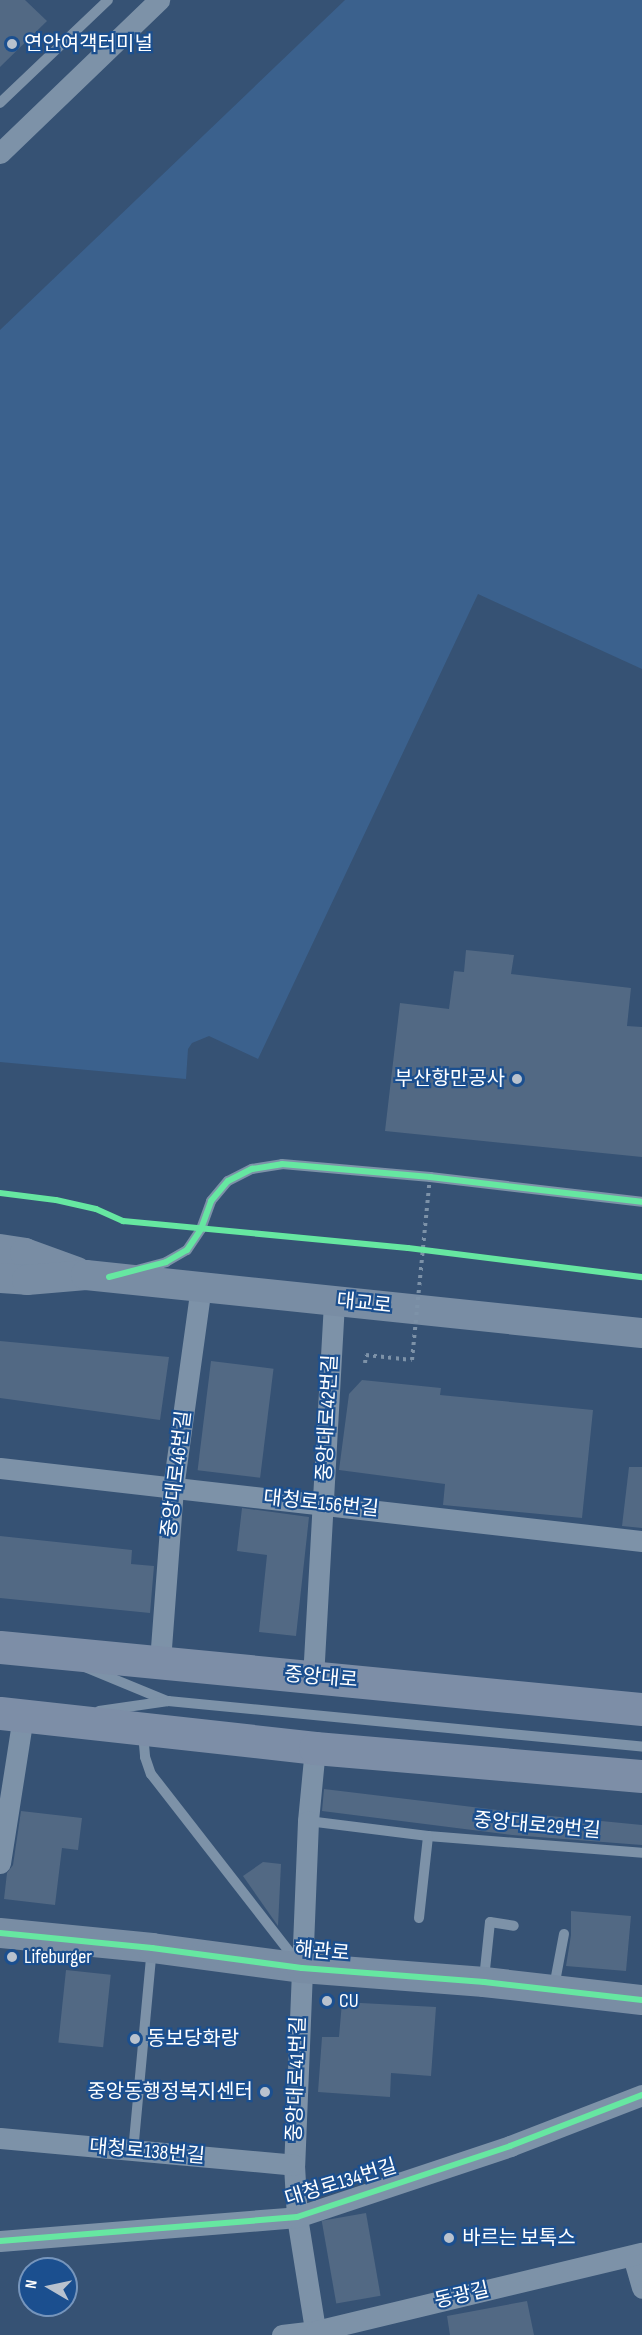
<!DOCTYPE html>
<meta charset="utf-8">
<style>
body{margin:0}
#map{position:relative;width:642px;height:2335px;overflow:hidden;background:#365274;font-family:"Sofia Sans Condensed","Noto Sans KR",sans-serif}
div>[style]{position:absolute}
.water>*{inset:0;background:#3b618d}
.building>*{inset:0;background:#526984;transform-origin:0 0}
.path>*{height:4px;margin-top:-2px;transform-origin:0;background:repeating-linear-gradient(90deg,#7d92a8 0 3px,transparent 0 7.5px)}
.lane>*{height:10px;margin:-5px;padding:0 5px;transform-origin:5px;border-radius:5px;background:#7d92a8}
.street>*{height:21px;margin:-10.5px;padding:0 10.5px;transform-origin:10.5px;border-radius:10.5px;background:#7d92a8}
.secondary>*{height:30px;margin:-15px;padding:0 15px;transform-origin:15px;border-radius:15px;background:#798da4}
.primary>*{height:33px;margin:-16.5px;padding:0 16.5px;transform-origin:16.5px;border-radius:16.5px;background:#7d8ea7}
.path-bridge>*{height:4px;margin-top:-2px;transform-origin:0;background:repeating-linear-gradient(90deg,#7d92a8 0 3px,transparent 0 7.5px)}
.cycleway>*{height:6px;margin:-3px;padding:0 3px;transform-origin:3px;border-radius:3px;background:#66e7a1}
.dots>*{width:16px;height:16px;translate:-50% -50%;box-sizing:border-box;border:3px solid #1b4f8f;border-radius:50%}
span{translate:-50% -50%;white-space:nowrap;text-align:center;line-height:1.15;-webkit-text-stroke:4.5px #1b4f8f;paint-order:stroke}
.poi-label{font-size:20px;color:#fff}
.left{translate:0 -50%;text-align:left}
.right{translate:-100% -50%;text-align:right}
.street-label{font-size:20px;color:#fff}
.north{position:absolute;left:18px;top:2257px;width:60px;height:60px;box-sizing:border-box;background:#1b4f8f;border:2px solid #7695bc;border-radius:50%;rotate:279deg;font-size:16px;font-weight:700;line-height:24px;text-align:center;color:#fff}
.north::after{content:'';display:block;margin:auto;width:21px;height:27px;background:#b9c2ce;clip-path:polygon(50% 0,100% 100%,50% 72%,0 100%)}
</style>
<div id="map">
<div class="water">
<div style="clip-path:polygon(345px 0,642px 0,642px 669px,478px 594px,258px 1059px,209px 1036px,192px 1043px,188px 1049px,186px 1079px,0 1062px,0 330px)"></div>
</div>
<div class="building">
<div style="clip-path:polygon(0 0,25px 0,47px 21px,0 67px)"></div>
<div style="clip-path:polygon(466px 950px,514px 955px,511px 974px,631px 988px,627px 1026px,642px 1027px,642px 1157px,385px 1131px,400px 1003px,449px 1009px,454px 971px,464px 972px)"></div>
<div style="clip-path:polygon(0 1341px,169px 1357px,160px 1420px,0 1398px)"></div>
<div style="left:211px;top:1361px;width:63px;height:110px;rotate:7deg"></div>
<div style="clip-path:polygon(362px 1380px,441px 1388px,440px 1395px,593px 1410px,582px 1518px,443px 1505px,445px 1484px,339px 1470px,349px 1394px)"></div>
<div style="clip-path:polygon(629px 1467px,642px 1467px,642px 1528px,622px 1526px)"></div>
<div style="clip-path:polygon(242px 1508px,309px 1517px,296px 1636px,259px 1632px,267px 1555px,237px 1551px)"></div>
<div style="clip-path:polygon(0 1536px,132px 1550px,131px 1564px,154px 1566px,150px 1613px,0 1598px)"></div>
<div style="clip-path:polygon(324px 1789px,540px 1815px,642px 1825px,642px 1845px,512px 1835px,322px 1811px)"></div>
<div style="clip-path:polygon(21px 1811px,82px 1818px,78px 1850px,62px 1848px,55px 1905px,4px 1899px,7px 1873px,13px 1865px)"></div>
<div style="clip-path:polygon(263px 1862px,281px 1864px,278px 1926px,243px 1876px)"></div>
<div style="clip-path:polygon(571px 1911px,631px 1916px,626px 1971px,566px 1966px,571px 1935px)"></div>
<div style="left:66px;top:1970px;width:45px;height:73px;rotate:6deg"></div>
<div style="clip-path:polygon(342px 2002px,436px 2007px,431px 2076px,391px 2073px,390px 2097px,318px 2092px,322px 2037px,339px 2037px)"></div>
<div style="left:366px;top:2213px;width:84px;height:45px;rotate:80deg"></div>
<div style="clip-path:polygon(527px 2301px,534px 2335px,450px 2335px,447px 2316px)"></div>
</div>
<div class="path">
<div style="left:365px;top:1363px;width:8px;rotate:-83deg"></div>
<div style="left:366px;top:1355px;width:46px;rotate:6.2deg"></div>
</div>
<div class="lane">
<div style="left:0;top:103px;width:149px;rotate:-43.6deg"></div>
<div style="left:137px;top:1270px;width:30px;rotate:-15deg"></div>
<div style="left:166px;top:1262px;width:24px;rotate:-30deg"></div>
<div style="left:187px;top:1250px;width:25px;rotate:-56deg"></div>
<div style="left:201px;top:1229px;width:30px;rotate:-70deg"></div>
<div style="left:211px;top:1201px;width:26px;rotate:-50deg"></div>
<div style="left:228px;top:1181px;width:27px;rotate:-27deg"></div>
<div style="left:252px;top:1169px;width:30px;rotate:-9deg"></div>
<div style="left:282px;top:1164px;width:149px;rotate:5deg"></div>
<div style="left:430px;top:1177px;width:213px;rotate:6.7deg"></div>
<div style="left:87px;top:1668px;width:87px;rotate:22.4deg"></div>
<div style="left:99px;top:1711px;width:70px;rotate:-8.2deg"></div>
<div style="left:168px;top:1701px;width:476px;rotate:5.5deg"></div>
<div style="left:143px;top:1733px;width:24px;rotate:85deg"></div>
<div style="left:145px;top:1757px;width:18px;rotate:71deg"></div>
<div style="left:151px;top:1774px;width:239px;rotate:52.1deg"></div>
<div style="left:308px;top:1821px;width:121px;rotate:7.1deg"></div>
<div style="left:428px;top:1836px;width:215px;rotate:4.5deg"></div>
<div style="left:419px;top:1918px;width:82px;rotate:-83.7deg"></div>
<div style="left:484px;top:1979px;width:57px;rotate:-84deg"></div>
<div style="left:490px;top:1922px;width:24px;rotate:9deg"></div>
<div style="left:554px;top:1987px;width:54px;rotate:-79.3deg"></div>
<div style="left:133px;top:2152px;width:204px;rotate:-84.7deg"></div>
</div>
<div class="street">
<div style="left:0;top:153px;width:221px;rotate:-43.9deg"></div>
<div style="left:0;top:1468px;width:646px;rotate:6.49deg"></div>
<div style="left:160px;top:1661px;width:173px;rotate:-85.7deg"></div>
<div style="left:173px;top:1488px;width:203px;rotate:-82.1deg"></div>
<div style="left:313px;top:1678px;width:378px;rotate:-86.8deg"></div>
<div style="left:315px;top:1748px;width:73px;rotate:95.5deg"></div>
<div style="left:308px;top:1821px;width:344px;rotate:92.3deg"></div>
<div style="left:294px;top:2165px;width:52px;rotate:86.7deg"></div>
<div style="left:297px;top:2217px;width:120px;rotate:80.9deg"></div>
<div style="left:0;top:1863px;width:149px;rotate:-81.1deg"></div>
<div style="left:0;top:2138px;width:295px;rotate:5.2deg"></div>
<div style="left:0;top:2241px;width:298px;rotate:-4.6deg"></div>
<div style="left:297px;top:2217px;width:225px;rotate:-18.4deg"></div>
<div style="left:510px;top:2146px;width:142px;rotate:-21.1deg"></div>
<div style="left:633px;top:2256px;width:33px;rotate:74deg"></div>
<div style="left:282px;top:2335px;width:34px;rotate:-7deg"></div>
<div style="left:316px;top:2331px;width:335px;rotate:-13.5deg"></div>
</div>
<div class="secondary">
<div style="left:0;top:1249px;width:25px;rotate:9deg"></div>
<div style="left:25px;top:1253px;width:55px;rotate:20.1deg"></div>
<div style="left:0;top:1278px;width:27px;rotate:4deg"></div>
<div style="left:27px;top:1280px;width:59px;rotate:-4.8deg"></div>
<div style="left:86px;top:1275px;width:559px;rotate:5.96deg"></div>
<div style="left:0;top:1933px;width:153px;rotate:5.6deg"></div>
<div style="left:152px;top:1948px;width:151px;rotate:7.6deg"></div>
<div style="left:302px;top:1968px;width:183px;rotate:4.4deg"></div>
<div style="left:484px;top:1982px;width:159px;rotate:6.5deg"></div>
</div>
<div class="primary">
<div style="left:0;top:1647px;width:645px;rotate:5.52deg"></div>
<div style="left:0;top:1713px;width:317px;rotate:6.3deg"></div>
<div style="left:315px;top:1748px;width:328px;rotate:4.9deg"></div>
</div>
<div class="path-bridge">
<div style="left:412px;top:1360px;width:184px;rotate:-84.4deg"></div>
</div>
<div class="cycleway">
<div style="left:0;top:1193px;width:56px;rotate:7.1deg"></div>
<div style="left:56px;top:1200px;width:41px;rotate:12.7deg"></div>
<div style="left:96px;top:1209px;width:30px;rotate:24deg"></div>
<div style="left:123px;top:1221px;width:286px;rotate:5.4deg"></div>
<div style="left:408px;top:1248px;width:236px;rotate:7.1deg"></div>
<div style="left:109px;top:1277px;width:59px;rotate:-14.7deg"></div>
<div style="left:166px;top:1262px;width:24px;rotate:-30deg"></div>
<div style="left:187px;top:1250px;width:25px;rotate:-56deg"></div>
<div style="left:201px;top:1229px;width:30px;rotate:-70deg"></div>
<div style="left:211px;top:1201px;width:26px;rotate:-50deg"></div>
<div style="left:228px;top:1181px;width:27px;rotate:-27deg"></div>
<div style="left:252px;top:1169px;width:30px;rotate:-9deg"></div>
<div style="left:282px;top:1164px;width:149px;rotate:5deg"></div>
<div style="left:430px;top:1177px;width:213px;rotate:6.7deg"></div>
<div style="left:0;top:1933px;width:153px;rotate:5.6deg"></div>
<div style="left:152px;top:1948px;width:151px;rotate:7.6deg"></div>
<div style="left:302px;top:1968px;width:183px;rotate:4.4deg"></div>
<div style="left:484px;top:1982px;width:159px;rotate:6.5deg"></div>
<div style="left:0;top:2241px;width:298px;rotate:-4.6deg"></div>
<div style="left:297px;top:2217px;width:225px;rotate:-18.4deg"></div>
<div style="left:510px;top:2146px;width:142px;rotate:-21.1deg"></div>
</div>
<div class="dots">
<div style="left:12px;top:44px;background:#b9c2ce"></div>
<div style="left:517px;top:1079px;background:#b9c2ce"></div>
<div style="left:12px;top:1957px;background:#b9c2ce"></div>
<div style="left:327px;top:2001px;background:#b9c2ce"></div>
<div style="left:135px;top:2039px;background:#b9c2ce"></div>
<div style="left:265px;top:2092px;background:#b9c2ce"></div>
<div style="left:449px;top:2238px;background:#b9c2ce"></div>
</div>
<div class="poi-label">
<span class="left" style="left:24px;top:44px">연안여객터미널</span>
<span class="right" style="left:505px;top:1079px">부산항만공사</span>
<span class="left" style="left:24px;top:1957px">Lifeburger</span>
<span class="left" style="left:339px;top:2001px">CU</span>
<span class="left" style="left:147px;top:2039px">동보당화랑</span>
<span class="right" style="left:253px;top:2092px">중앙동행정복지센터</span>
<span class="left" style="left:462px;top:2238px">바르는 보톡스</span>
</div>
<div class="street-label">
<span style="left:364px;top:1304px;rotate:6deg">대교로</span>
<span style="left:328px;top:1418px;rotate:-87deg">중앙대로42번길</span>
<span style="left:177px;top:1474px;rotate:-83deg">중앙대로46번길</span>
<span style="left:321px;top:1504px;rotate:6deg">대청로156번길</span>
<span style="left:321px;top:1678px;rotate:5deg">중앙대로</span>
<span style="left:537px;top:1826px;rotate:5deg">중앙대로29번길</span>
<span style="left:322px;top:1952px;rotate:5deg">해관로</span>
<span style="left:297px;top:2079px;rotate:-88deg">중앙대로41번길</span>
<span style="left:147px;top:2152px;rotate:5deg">대청로138번길</span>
<span style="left:341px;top:2183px;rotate:-17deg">대청로134번길</span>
<span style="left:462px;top:2296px;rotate:-13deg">동광길</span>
</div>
<div class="north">N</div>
</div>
